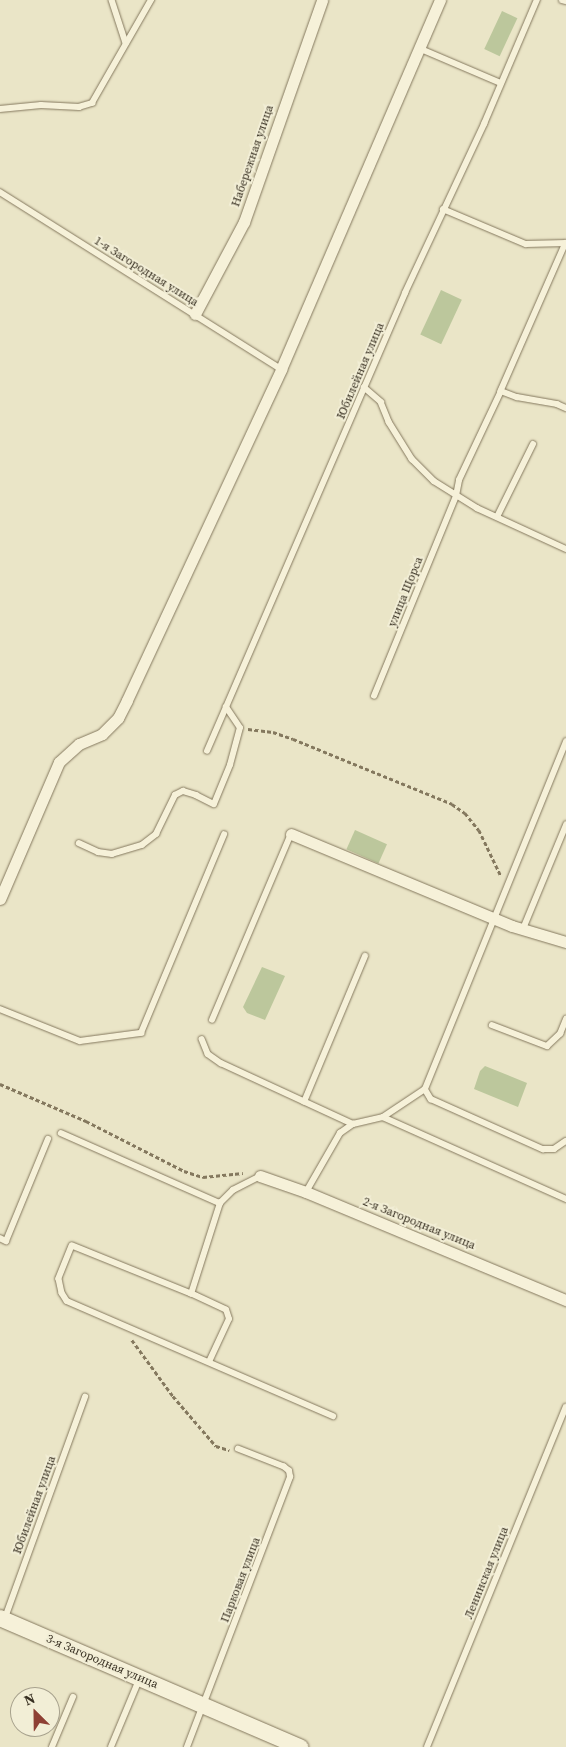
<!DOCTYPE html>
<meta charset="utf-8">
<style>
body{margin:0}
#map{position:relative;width:566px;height:1747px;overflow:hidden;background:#eae5c7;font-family:"Source Serif 4",serif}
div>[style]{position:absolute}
.green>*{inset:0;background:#bcc79c;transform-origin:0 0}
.path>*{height:2.5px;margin-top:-1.25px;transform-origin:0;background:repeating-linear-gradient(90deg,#84785e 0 4px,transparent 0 6.5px)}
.roads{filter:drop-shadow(0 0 1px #84785e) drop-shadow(0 0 1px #84785e)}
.lane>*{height:5.5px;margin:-2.75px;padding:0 2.75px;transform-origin:2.75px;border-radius:2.75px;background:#f6f1d9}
.street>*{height:11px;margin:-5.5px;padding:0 5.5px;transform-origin:5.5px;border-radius:5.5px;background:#f6f1d9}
.secondary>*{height:16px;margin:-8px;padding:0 8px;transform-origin:8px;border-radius:8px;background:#f6f1d9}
span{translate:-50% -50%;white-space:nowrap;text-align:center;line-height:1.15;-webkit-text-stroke:4px #f2eed6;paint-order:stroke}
.street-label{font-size:12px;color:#362e20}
.north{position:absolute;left:10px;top:1687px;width:50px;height:50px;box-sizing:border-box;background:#f2eed6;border:1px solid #a7a18d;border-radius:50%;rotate:337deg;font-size:14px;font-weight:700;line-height:20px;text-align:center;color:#362e20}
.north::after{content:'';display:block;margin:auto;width:18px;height:22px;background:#8e4034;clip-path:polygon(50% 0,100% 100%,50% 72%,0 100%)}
</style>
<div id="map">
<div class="green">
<div style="left:502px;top:11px;width:17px;height:42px;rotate:25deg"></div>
<div style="left:441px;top:290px;width:23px;height:49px;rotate:25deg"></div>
<div style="left:355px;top:830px;width:35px;height:21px;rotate:24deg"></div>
<div style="clip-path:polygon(262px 967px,285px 976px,265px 1020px,247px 1013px,243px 1007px)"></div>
<div style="clip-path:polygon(485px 1066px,527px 1083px,518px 1107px,474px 1089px,480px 1071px)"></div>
</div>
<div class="path">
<div style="left:248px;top:729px;width:25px;rotate:7deg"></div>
<div style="left:273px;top:732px;width:21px;rotate:19deg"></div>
<div style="left:293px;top:739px;width:172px;rotate:22.2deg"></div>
<div style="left:452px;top:804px;width:16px;rotate:35deg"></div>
<div style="left:465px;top:813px;width:22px;rotate:51deg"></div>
<div style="left:479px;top:830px;width:51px;rotate:64.4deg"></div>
<div style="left:0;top:1084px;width:94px;rotate:23.3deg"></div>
<div style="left:86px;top:1121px;width:110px;rotate:27deg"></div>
<div style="left:184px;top:1171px;width:20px;rotate:18deg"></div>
<div style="left:203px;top:1177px;width:40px;rotate:-5.7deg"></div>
<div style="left:132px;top:1340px;width:69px;rotate:53.8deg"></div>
<div style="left:173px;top:1396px;width:66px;rotate:49.3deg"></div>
<div style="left:216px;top:1446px;width:14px;rotate:17deg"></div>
</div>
<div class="roads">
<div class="lane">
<div style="left:112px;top:0;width:45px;rotate:72deg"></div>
<div style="left:562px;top:0;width:4px;rotate:14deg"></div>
<div style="left:419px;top:48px;width:89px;rotate:23.1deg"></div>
<div style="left:0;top:109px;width:41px;rotate:-5.6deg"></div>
<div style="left:41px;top:105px;width:38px;rotate:3deg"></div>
<div style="left:79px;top:107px;width:14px;rotate:-17deg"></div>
<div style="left:92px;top:103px;width:119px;rotate:-60.2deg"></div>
<div style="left:0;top:192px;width:332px;rotate:32.2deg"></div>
<div style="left:443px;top:209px;width:90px;rotate:22.9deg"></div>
<div style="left:526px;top:244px;width:40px;rotate:-1.4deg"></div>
<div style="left:566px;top:243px;width:162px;rotate:113.7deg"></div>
<div style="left:501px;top:391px;width:17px;rotate:21deg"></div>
<div style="left:517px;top:397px;width:41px;rotate:9.9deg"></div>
<div style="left:557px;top:404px;width:10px;rotate:24deg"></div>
<div style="left:364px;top:387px;width:23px;rotate:41deg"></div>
<div style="left:381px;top:402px;width:22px;rotate:68deg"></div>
<div style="left:389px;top:422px;width:44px;rotate:58.1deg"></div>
<div style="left:412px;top:459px;width:31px;rotate:45deg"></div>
<div style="left:434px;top:481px;width:51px;rotate:32.1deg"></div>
<div style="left:477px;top:508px;width:98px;rotate:24.7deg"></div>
<div style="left:497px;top:517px;width:81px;rotate:-63.7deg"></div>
<div style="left:374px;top:696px;width:216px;rotate:-67.7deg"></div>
<div style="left:456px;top:496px;width:16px;rotate:-79deg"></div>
<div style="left:459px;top:480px;width:98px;rotate:-64.7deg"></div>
<div style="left:207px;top:751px;width:499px;rotate:-66.6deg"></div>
<div style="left:405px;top:293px;width:187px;rotate:-64.9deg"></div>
<div style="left:484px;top:124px;width:135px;rotate:-66.9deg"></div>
<div style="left:79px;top:843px;width:21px;rotate:25deg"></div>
<div style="left:98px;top:852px;width:14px;rotate:8deg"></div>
<div style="left:112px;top:854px;width:31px;rotate:-17deg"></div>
<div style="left:142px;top:845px;width:18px;rotate:-38deg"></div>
<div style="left:156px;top:834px;width:43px;rotate:-64deg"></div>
<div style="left:175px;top:795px;width:9px;rotate:-27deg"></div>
<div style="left:183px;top:791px;width:14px;rotate:17deg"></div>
<div style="left:196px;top:795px;width:20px;rotate:27deg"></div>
<div style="left:214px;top:804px;width:42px;rotate:-67.7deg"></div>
<div style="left:230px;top:765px;width:38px;rotate:-75deg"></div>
<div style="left:240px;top:728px;width:25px;rotate:-124deg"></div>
<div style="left:523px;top:929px;width:113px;rotate:-67.5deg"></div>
<div style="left:0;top:1009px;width:86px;rotate:21.8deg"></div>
<div style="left:80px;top:1041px;width:62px;rotate:-7.5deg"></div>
<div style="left:141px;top:1033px;width:215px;rotate:-67.3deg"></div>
<div style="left:212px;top:1020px;width:202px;rotate:-67deg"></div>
<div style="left:492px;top:1025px;width:59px;rotate:20.9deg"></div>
<div style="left:547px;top:1046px;width:18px;rotate:-43deg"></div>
<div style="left:560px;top:1034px;width:16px;rotate:-68deg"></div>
<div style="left:202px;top:1039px;width:16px;rotate:68deg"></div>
<div style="left:208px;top:1054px;width:16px;rotate:35deg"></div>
<div style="left:221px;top:1063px;width:145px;rotate:24.8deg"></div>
<div style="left:425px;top:1089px;width:12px;rotate:59deg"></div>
<div style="left:431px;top:1099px;width:123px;rotate:24.1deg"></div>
<div style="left:543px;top:1149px;width:11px"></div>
<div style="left:554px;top:1149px;width:14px;rotate:-34deg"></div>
<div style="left:304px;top:1102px;width:158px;rotate:-67.3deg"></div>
<div style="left:383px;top:1117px;width:201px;rotate:24.1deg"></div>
<div style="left:61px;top:1133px;width:174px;rotate:23.8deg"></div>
<div style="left:220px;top:1203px;width:18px;rotate:-45deg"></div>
<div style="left:233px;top:1190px;width:30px;rotate:-27deg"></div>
<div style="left:306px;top:1192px;width:68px;rotate:-60deg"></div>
<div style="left:340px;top:1133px;width:16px;rotate:-35deg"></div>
<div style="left:353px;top:1124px;width:31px;rotate:-13deg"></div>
<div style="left:383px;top:1117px;width:50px;rotate:-33.7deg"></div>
<div style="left:425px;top:1089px;width:375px;rotate:-67.9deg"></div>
<div style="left:0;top:1238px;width:7px;rotate:27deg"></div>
<div style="left:6px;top:1241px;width:110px;rotate:-67.6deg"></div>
<div style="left:191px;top:1294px;width:96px;rotate:-72.3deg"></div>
<div style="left:209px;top:1362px;width:47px;rotate:-65.1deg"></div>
<div style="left:229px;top:1319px;width:9px;rotate:-108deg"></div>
<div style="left:226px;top:1310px;width:38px;rotate:-155deg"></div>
<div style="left:191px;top:1294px;width:128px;rotate:-158deg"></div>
<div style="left:72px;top:1246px;width:35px;rotate:112deg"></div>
<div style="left:59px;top:1279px;width:14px;rotate:78deg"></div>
<div style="left:62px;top:1293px;width:9px;rotate:58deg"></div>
<div style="left:67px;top:1301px;width:290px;rotate:23.4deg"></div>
<div style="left:5px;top:1618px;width:235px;rotate:-70.1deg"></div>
<div style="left:52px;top:1747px;width:54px;rotate:-67.2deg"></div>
<div style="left:111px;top:1747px;width:73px;rotate:-67.3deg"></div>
<div style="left:187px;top:1747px;width:289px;rotate:-69.1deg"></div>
<div style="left:290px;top:1477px;width:6px;rotate:-99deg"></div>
<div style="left:289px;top:1471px;width:6px;rotate:-141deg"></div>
<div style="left:284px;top:1467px;width:49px;rotate:-158.6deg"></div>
<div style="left:427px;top:1747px;width:367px;rotate:-67.8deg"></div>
</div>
<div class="street">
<div style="left:195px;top:314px;width:104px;rotate:-62deg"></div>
<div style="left:244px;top:222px;width:235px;rotate:-70.6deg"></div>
<div style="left:291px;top:834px;width:239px;rotate:22.6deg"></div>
<div style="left:512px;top:926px;width:56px;rotate:16.5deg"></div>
<div style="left:0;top:899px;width:149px;rotate:-66.7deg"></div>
<div style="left:59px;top:762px;width:27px;rotate:-42deg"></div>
<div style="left:79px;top:744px;width:25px;rotate:-23deg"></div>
<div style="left:102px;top:734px;width:23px;rotate:-45deg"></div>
<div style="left:118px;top:718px;width:20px;rotate:-63deg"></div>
<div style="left:127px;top:700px;width:365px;rotate:-65deg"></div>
<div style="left:281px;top:369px;width:402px;rotate:-66.7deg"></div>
<div style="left:260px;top:1176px;width:49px;rotate:19.2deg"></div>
<div style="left:306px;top:1192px;width:282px;rotate:22.6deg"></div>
</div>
<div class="secondary">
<div style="left:0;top:1618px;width:327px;rotate:23.3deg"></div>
</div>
</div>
<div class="street-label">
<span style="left:253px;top:156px;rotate:-71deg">Набережная улица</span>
<span style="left:146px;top:272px;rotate:32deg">1-я Загородная улица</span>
<span style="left:361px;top:371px;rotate:-67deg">Юбилейная улица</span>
<span style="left:406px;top:592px;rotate:-68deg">улица Щорса</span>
<span style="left:419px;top:1224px;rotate:22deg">2-я Загородная улица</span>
<span style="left:35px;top:1505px;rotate:-70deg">Юбилейная улица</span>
<span style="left:487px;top:1573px;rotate:-68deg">Ленинская улица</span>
<span style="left:241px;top:1580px;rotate:-69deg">Парковая улица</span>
<span style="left:102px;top:1662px;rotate:23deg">3-я Загородная улица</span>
</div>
<div class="north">N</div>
</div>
